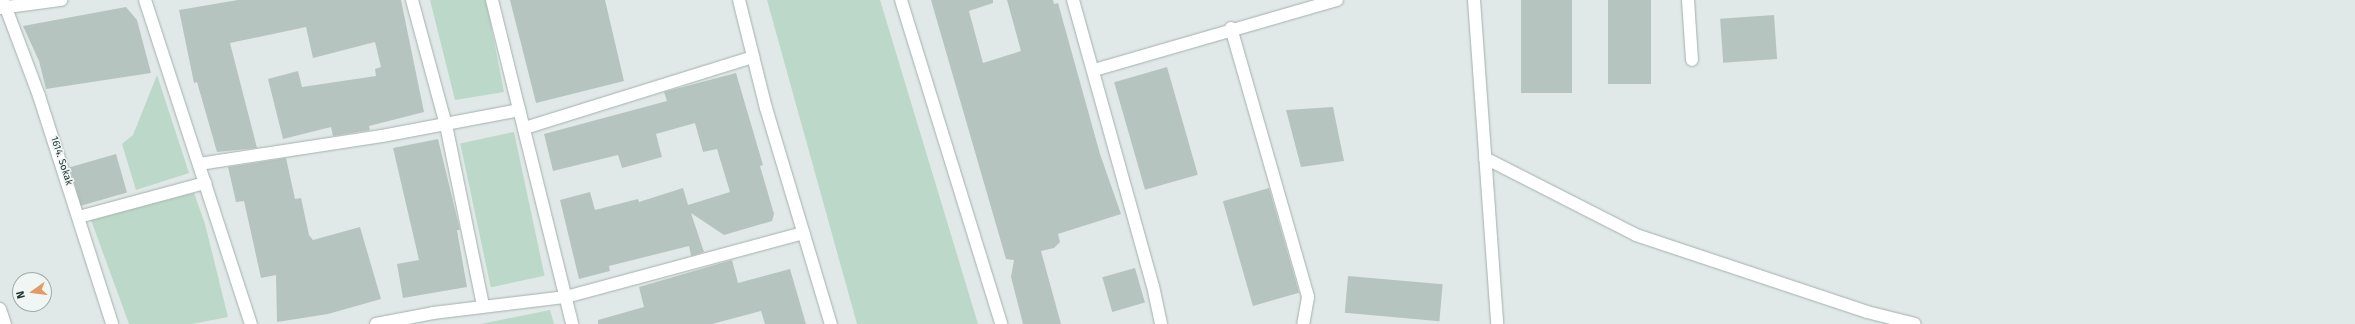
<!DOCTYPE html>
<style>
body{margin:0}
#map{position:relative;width:2355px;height:324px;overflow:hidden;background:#e0e9e7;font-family:"Fira Sans",sans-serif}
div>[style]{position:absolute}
.green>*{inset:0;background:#bbd8c8;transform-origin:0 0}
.building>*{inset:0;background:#b6c4c0;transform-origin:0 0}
.roads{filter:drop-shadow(0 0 1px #a4b0ae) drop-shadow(0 0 1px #a4b0ae)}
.minor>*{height:12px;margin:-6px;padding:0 6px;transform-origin:6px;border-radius:6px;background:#fff}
span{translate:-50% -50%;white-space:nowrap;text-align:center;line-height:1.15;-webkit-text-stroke:3px #f0f6f4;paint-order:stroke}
.street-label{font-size:10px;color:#233836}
.north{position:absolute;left:12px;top:272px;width:40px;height:40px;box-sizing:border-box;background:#f0f6f4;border:1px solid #9eaaa8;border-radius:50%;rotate:256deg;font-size:11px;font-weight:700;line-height:16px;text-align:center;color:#233836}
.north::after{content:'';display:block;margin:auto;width:14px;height:18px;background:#e39a65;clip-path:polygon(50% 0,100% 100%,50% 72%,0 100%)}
</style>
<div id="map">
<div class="green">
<div style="clip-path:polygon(430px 0,486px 0,504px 92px,455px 100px)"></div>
<div style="clip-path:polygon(767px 0,880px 0,978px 324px,857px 324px)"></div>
<div style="clip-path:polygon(157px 75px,189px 173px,136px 190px,122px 144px,133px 135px)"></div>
<div style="left:514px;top:132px;width:147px;height:55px;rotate:78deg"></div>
<div style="clip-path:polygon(194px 193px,205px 224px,228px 317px,192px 324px,129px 324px,91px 220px)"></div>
<div style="clip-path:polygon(550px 310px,554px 324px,481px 324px)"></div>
</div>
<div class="building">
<div style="clip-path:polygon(238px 0,401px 0,424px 112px,369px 126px,370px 130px,333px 136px,331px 127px,283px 139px,268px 79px,298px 71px,302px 87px,376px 76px,375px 69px,381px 67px,375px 42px,313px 58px,306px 27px,230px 43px,257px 148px,217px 152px,197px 82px,194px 83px,179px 10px)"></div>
<div style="clip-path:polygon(510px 0,605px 0,624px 81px,536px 103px)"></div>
<div style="clip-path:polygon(931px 0,993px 0,993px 3px,969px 11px,983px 63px,1021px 51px,1007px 0,1053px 0,1054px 4px,1058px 3px,1100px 154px,1121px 214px,1058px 234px,1060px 242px,1054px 248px,1041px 251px,1061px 324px,1023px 324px,1011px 277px,1014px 260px,1006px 259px)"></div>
<div style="left:1521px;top:0;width:51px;height:93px"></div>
<div style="left:1608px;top:0;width:43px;height:84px"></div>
<div style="clip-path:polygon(126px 7px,137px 20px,151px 73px,46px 89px,39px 61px,23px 26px)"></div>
<div style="left:1774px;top:15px;width:44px;height:54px;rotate:86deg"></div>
<div style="left:1167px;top:67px;width:112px;height:55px;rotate:74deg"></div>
<div style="clip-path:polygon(736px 73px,763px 165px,760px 166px,774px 214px,772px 221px,724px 235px,691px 213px,704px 252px,691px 256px,689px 246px,609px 266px,610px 271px,579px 279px,560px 200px,590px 192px,595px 210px,638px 199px,639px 202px,683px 188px,688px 205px,730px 192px,717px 149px,703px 152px,695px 123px,656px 134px,662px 157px,622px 168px,618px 155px,553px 171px,544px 134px,667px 101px,664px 92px)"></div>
<div style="clip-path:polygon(1333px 107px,1344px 161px,1301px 167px,1286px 110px)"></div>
<div style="clip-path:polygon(438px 139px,460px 230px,457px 230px,467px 287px,403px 298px,397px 264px,419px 260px,393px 148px)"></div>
<div style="left:116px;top:154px;width:40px;height:48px;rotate:74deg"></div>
<div style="clip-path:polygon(286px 158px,295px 199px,301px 198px,309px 235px,313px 240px,360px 227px,381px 299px,328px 314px,277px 322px,276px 275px,261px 278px,244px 201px,236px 202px,228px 167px)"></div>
<div style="left:1269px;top:188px;width:109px;height:48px;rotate:74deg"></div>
<div style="clip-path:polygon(732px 260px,738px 283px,790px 269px,806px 324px,765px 324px,761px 311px,712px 324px,598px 324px,598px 320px,644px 307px,639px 287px)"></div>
<div style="left:1135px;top:268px;width:36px;height:34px;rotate:74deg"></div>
<div style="left:1348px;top:276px;width:95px;height:37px;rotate:5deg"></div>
</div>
<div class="roads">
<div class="minor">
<div style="left:3px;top:0;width:103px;rotate:69.4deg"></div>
<div style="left:39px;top:96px;width:239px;rotate:72.2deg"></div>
<div style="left:145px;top:0;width:341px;rotate:71.9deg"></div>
<div style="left:412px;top:0;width:130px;rotate:74.8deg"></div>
<div style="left:446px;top:125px;width:185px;rotate:78.4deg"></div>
<div style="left:492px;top:0;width:334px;rotate:76.1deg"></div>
<div style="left:739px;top:0;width:111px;rotate:76deg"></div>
<div style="left:766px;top:108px;width:226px;rotate:73.3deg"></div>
<div style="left:901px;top:0;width:339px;rotate:72.8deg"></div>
<div style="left:1073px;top:0;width:297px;rotate:74.4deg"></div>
<div style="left:1153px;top:286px;width:39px;rotate:78deg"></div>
<div style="left:1474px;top:0;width:325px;rotate:85.9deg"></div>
<div style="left:1688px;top:0;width:60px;rotate:86.2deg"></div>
<div style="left:0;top:8px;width:62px;rotate:-7.5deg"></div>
<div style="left:1231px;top:28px;width:280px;rotate:74deg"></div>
<div style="left:1308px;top:297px;width:27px;rotate:100deg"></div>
<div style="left:1094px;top:70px;width:253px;rotate:-16.1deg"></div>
<div style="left:525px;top:128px;width:239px;rotate:-17.3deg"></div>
<div style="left:1485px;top:158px;width:169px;rotate:27deg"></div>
<div style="left:1636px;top:235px;width:243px;rotate:18.4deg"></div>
<div style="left:1867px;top:312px;width:49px;rotate:14deg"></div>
<div style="left:199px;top:164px;width:185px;rotate:-8.7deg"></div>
<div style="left:382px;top:136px;width:140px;rotate:-10.7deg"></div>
<div style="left:79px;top:217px;width:131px;rotate:-15.1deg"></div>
<div style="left:0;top:309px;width:16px;rotate:72deg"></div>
<div style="left:376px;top:324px;width:58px;rotate:-10.9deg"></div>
<div style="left:433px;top:313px;width:134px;rotate:-6.9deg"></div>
<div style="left:566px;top:297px;width:246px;rotate:-15.1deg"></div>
</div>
</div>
<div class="street-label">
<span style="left:61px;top:161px;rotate:72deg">1614. Sokak</span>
</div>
<div class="north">N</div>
</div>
